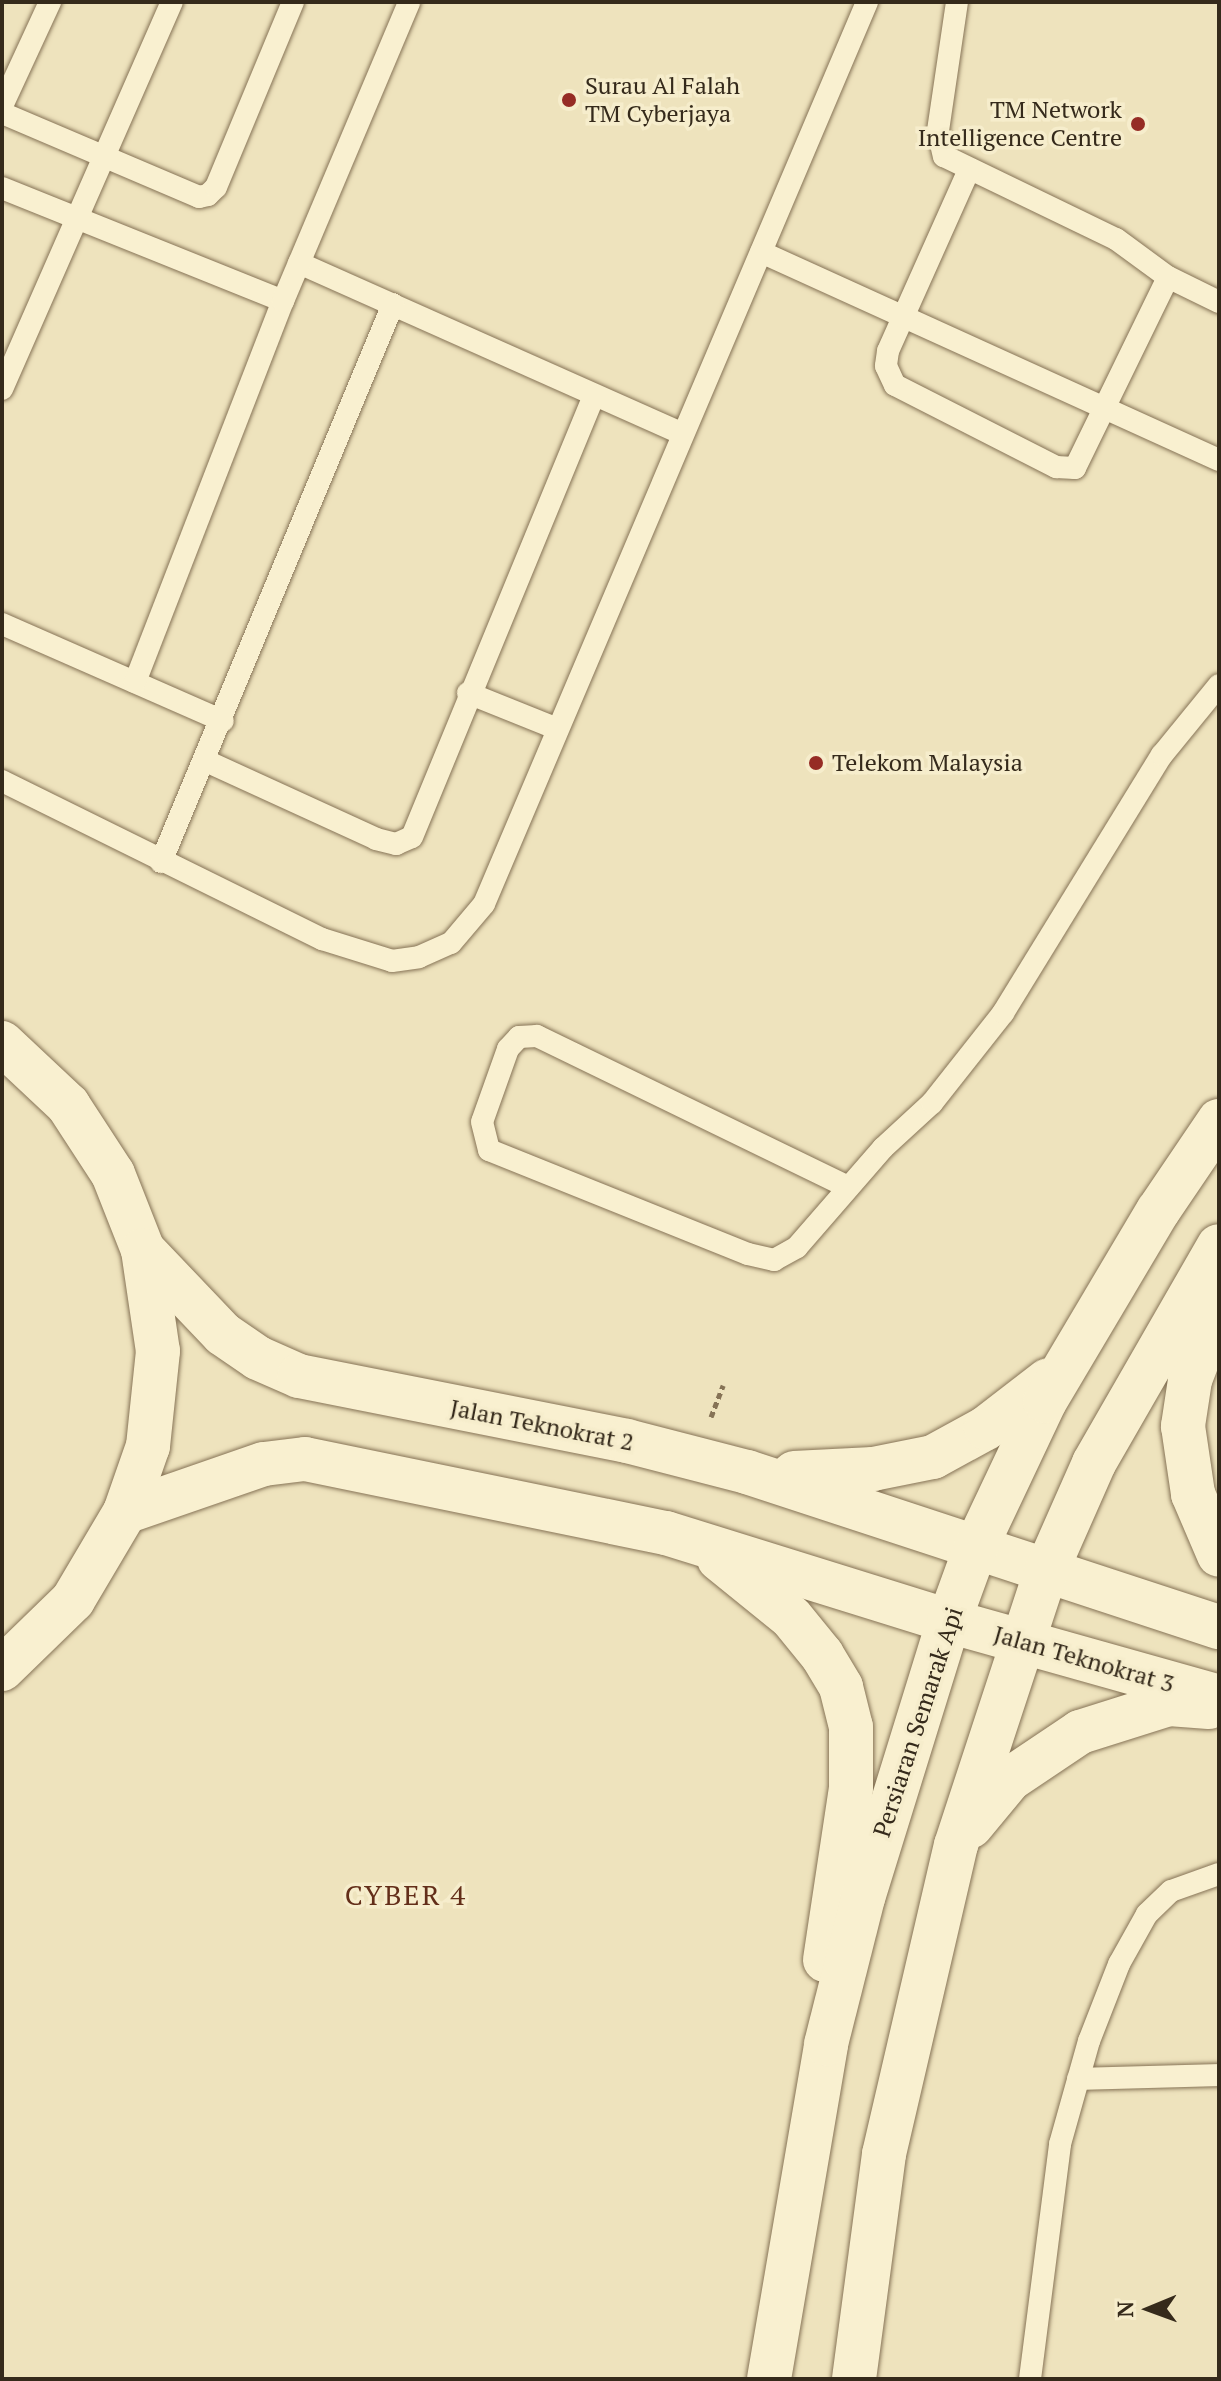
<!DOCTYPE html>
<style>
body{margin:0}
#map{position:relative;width:1221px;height:2381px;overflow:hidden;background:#eee3bd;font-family:"PT Serif",serif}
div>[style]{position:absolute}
.path>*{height:5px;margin-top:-2.5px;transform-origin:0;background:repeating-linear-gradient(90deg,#867356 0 6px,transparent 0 10px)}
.roads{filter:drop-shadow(0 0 2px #867356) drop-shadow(0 0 2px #867356)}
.service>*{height:22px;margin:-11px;padding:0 11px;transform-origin:11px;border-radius:11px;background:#f9f0d0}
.secondary>*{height:44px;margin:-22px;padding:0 22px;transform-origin:22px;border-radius:22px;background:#f9f0d0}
.dots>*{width:22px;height:22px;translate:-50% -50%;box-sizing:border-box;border:4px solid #f6edcc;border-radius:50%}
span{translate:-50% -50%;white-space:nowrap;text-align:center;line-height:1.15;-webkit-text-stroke:7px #f6edcc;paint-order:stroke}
.poi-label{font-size:24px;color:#352a1b}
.left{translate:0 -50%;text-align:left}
.right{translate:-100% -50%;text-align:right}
.street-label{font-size:24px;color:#352a1b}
.quarter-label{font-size:28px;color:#632e19;letter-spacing:2px}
.frame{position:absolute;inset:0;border:4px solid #352a1b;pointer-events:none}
.north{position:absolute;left:1109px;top:2269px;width:80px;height:80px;-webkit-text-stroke:6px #f6edcc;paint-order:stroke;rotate:269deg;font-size:22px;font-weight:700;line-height:32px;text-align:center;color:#352a1b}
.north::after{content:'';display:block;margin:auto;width:28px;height:36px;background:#352a1b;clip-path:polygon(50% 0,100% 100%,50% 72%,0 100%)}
</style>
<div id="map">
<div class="path">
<div style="left:711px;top:1417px;width:34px;rotate:-69deg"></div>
</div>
<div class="roads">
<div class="service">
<div style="left:957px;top:2px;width:130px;rotate:98.4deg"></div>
<div style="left:938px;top:131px;width:26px;rotate:77deg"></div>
<div style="left:944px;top:156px;width:191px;rotate:25.8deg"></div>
<div style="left:1116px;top:239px;width:64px;rotate:36.2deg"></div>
<div style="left:1168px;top:277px;width:57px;rotate:26.1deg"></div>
<div style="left:2px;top:106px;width:115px;rotate:-65.2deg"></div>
<div style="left:2px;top:113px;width:214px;rotate:23.1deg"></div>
<div style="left:199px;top:197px;width:9px;rotate:-13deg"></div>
<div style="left:208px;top:195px;width:11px;rotate:-45deg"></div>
<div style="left:216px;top:187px;width:200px;rotate:-67.4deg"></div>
<div style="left:968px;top:172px;width:196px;rotate:114.1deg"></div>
<div style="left:888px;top:351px;width:15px;rotate:98deg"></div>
<div style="left:886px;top:366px;width:21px;rotate:65deg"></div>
<div style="left:895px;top:385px;width:181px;rotate:27deg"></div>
<div style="left:1056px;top:467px;width:19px;rotate:3deg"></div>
<div style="left:1075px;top:468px;width:212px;rotate:-64deg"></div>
<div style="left:2px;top:188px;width:303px;rotate:21.9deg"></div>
<div style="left:761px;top:252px;width:503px;rotate:24.43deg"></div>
<div style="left:299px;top:263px;width:417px;rotate:24deg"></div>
<div style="left:2px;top:389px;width:423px;rotate:-66.3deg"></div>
<div style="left:2px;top:624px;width:241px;rotate:23.7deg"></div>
<div style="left:135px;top:682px;width:409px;rotate:-68.8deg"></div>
<div style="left:283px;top:301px;width:324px;rotate:-67.1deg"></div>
<div style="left:468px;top:693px;width:94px;rotate:21.9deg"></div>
<div style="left:206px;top:761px;width:187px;rotate:24.6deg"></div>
<div style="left:376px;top:839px;width:21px;rotate:14deg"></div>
<div style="left:396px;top:844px;width:17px;rotate:-24deg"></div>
<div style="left:412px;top:837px;width:478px;rotate:-67.6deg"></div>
<div style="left:2px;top:781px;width:357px;rotate:26.3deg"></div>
<div style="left:322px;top:939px;width:73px;rotate:17.4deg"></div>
<div style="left:392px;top:961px;width:27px;rotate:-8deg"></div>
<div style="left:419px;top:957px;width:35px;rotate:-24deg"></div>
<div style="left:451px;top:943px;width:51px;rotate:-49.8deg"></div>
<div style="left:484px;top:904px;width:980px;rotate:-66.99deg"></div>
<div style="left:161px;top:862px;width:604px;rotate:-67.42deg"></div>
<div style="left:848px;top:1187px;width:346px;rotate:-154.1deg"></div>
<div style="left:537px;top:1036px;width:18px;rotate:177deg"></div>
<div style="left:519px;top:1037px;width:16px;rotate:133deg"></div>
<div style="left:508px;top:1049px;width:77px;rotate:109.6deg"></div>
<div style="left:482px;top:1122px;width:29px;rotate:76deg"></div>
<div style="left:489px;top:1150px;width:279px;rotate:21.9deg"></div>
<div style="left:748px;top:1254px;width:27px;rotate:13deg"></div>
<div style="left:774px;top:1260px;width:26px;rotate:-29deg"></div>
<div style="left:797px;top:1247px;width:131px;rotate:-49deg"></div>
<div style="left:883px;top:1148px;width:67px;rotate:-42.6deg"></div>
<div style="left:932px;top:1103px;width:115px;rotate:-51.7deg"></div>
<div style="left:1003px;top:1013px;width:303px;rotate:-58.4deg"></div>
<div style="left:1162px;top:755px;width:90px;rotate:-50.8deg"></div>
<div style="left:1078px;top:2079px;width:141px;rotate:-1.6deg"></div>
<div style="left:1030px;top:2379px;width:237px;rotate:-82.7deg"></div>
<div style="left:1060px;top:2144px;width:107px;rotate:-74.3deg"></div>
<div style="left:1089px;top:2041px;width:83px;rotate:-68.7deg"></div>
<div style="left:1119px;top:1964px;width:57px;rotate:-60.8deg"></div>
<div style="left:1147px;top:1914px;width:33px;rotate:-44deg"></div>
<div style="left:1171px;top:1891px;width:51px;rotate:-19.5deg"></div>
</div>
<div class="secondary">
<div style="left:2px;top:1043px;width:91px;rotate:43.2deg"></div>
<div style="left:68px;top:1105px;width:82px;rotate:56.9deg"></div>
<div style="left:113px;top:1174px;width:82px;rotate:68.5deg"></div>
<div style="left:143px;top:1250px;width:102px;rotate:81.6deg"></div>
<div style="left:158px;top:1351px;width:96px;rotate:96deg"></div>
<div style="left:148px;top:1446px;width:70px;rotate:109.2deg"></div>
<div style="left:125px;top:1512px;width:102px;rotate:120.6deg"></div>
<div style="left:73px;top:1600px;width:99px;rotate:135.8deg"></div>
<div style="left:143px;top:1250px;width:116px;rotate:46.4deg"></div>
<div style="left:223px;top:1334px;width:42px;rotate:34.4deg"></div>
<div style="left:258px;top:1358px;width:45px;rotate:23.7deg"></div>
<div style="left:299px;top:1376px;width:334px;rotate:11.2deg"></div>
<div style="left:627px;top:1441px;width:124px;rotate:14.5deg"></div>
<div style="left:747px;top:1472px;width:497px;rotate:18.2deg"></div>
<div style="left:1219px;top:1304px;width:81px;rotate:110.9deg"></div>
<div style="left:1190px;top:1380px;width:47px;rotate:98.7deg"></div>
<div style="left:1183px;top:1426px;width:69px;rotate:81.6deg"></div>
<div style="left:1193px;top:1494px;width:66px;rotate:66.9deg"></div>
<div style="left:794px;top:1473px;width:79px;rotate:-2.9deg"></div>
<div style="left:873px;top:1469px;width:61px;rotate:-11.3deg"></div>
<div style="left:933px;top:1457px;width:60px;rotate:-28.7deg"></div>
<div style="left:986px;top:1428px;width:78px;rotate:-37.7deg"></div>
<div style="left:125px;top:1512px;width:147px;rotate:-19.1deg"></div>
<div style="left:264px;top:1464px;width:41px;rotate:-7deg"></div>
<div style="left:305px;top:1459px;width:369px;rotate:11.6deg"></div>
<div style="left:666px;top:1533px;width:296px;rotate:17.3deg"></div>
<div style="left:949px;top:1621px;width:280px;rotate:15.7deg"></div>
<div style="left:719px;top:1559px;width:92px;rotate:38.9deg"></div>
<div style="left:791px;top:1617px;width:49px;rotate:50.8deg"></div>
<div style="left:822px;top:1655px;width:37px;rotate:59deg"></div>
<div style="left:841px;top:1687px;width:41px;rotate:76deg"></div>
<div style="left:851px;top:1727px;width:61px;rotate:90deg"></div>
<div style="left:851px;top:1788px;width:174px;rotate:98.6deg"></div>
<div style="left:971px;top:1826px;width:61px;rotate:-50.3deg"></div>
<div style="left:1010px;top:1779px;width:84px;rotate:-33.9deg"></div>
<div style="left:1080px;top:1732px;width:93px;rotate:-17.5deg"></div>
<div style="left:1169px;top:1704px;width:40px;rotate:4.3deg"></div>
<div style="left:769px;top:2379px;width:340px;rotate:-80.3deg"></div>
<div style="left:826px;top:2044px;width:151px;rotate:-75.8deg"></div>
<div style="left:863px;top:1898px;width:290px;rotate:-72.8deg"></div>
<div style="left:949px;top:1621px;width:79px;rotate:-70deg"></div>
<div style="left:976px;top:1547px;width:161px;rotate:-64.7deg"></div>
<div style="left:1045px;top:1401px;width:221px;rotate:-59.3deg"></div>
<div style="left:1158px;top:1211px;width:109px;rotate:-55.9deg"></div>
<div style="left:854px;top:2379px;width:227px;rotate:-82.4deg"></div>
<div style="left:884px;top:2154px;width:317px;rotate:-76.9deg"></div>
<div style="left:956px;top:1845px;width:287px;rotate:-71.8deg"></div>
<div style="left:1046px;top:1572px;width:119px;rotate:-66.2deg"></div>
<div style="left:1094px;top:1463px;width:250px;rotate:-60.1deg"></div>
</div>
</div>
<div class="dots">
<div style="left:569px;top:100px;background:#962c25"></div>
<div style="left:1138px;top:124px;background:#962c25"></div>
<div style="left:816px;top:763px;background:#962c25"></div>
</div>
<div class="poi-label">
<span class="left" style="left:585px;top:100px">Surau Al Falah<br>TM Cyberjaya</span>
<span class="right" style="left:1122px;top:124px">TM Network<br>Intelligence Centre</span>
<span class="left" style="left:832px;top:763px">Telekom Malaysia</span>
</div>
<div class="street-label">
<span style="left:542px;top:1425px;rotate:11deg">Jalan Teknokrat 2</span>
<span style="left:1084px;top:1659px;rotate:16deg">Jalan Teknokrat 3</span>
<span style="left:918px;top:1722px;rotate:-72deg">Persiaran Semarak Api</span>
</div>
<div class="quarter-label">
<span style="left:406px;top:1895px">CYBER 4</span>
</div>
<div class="frame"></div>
<div class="north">N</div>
</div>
